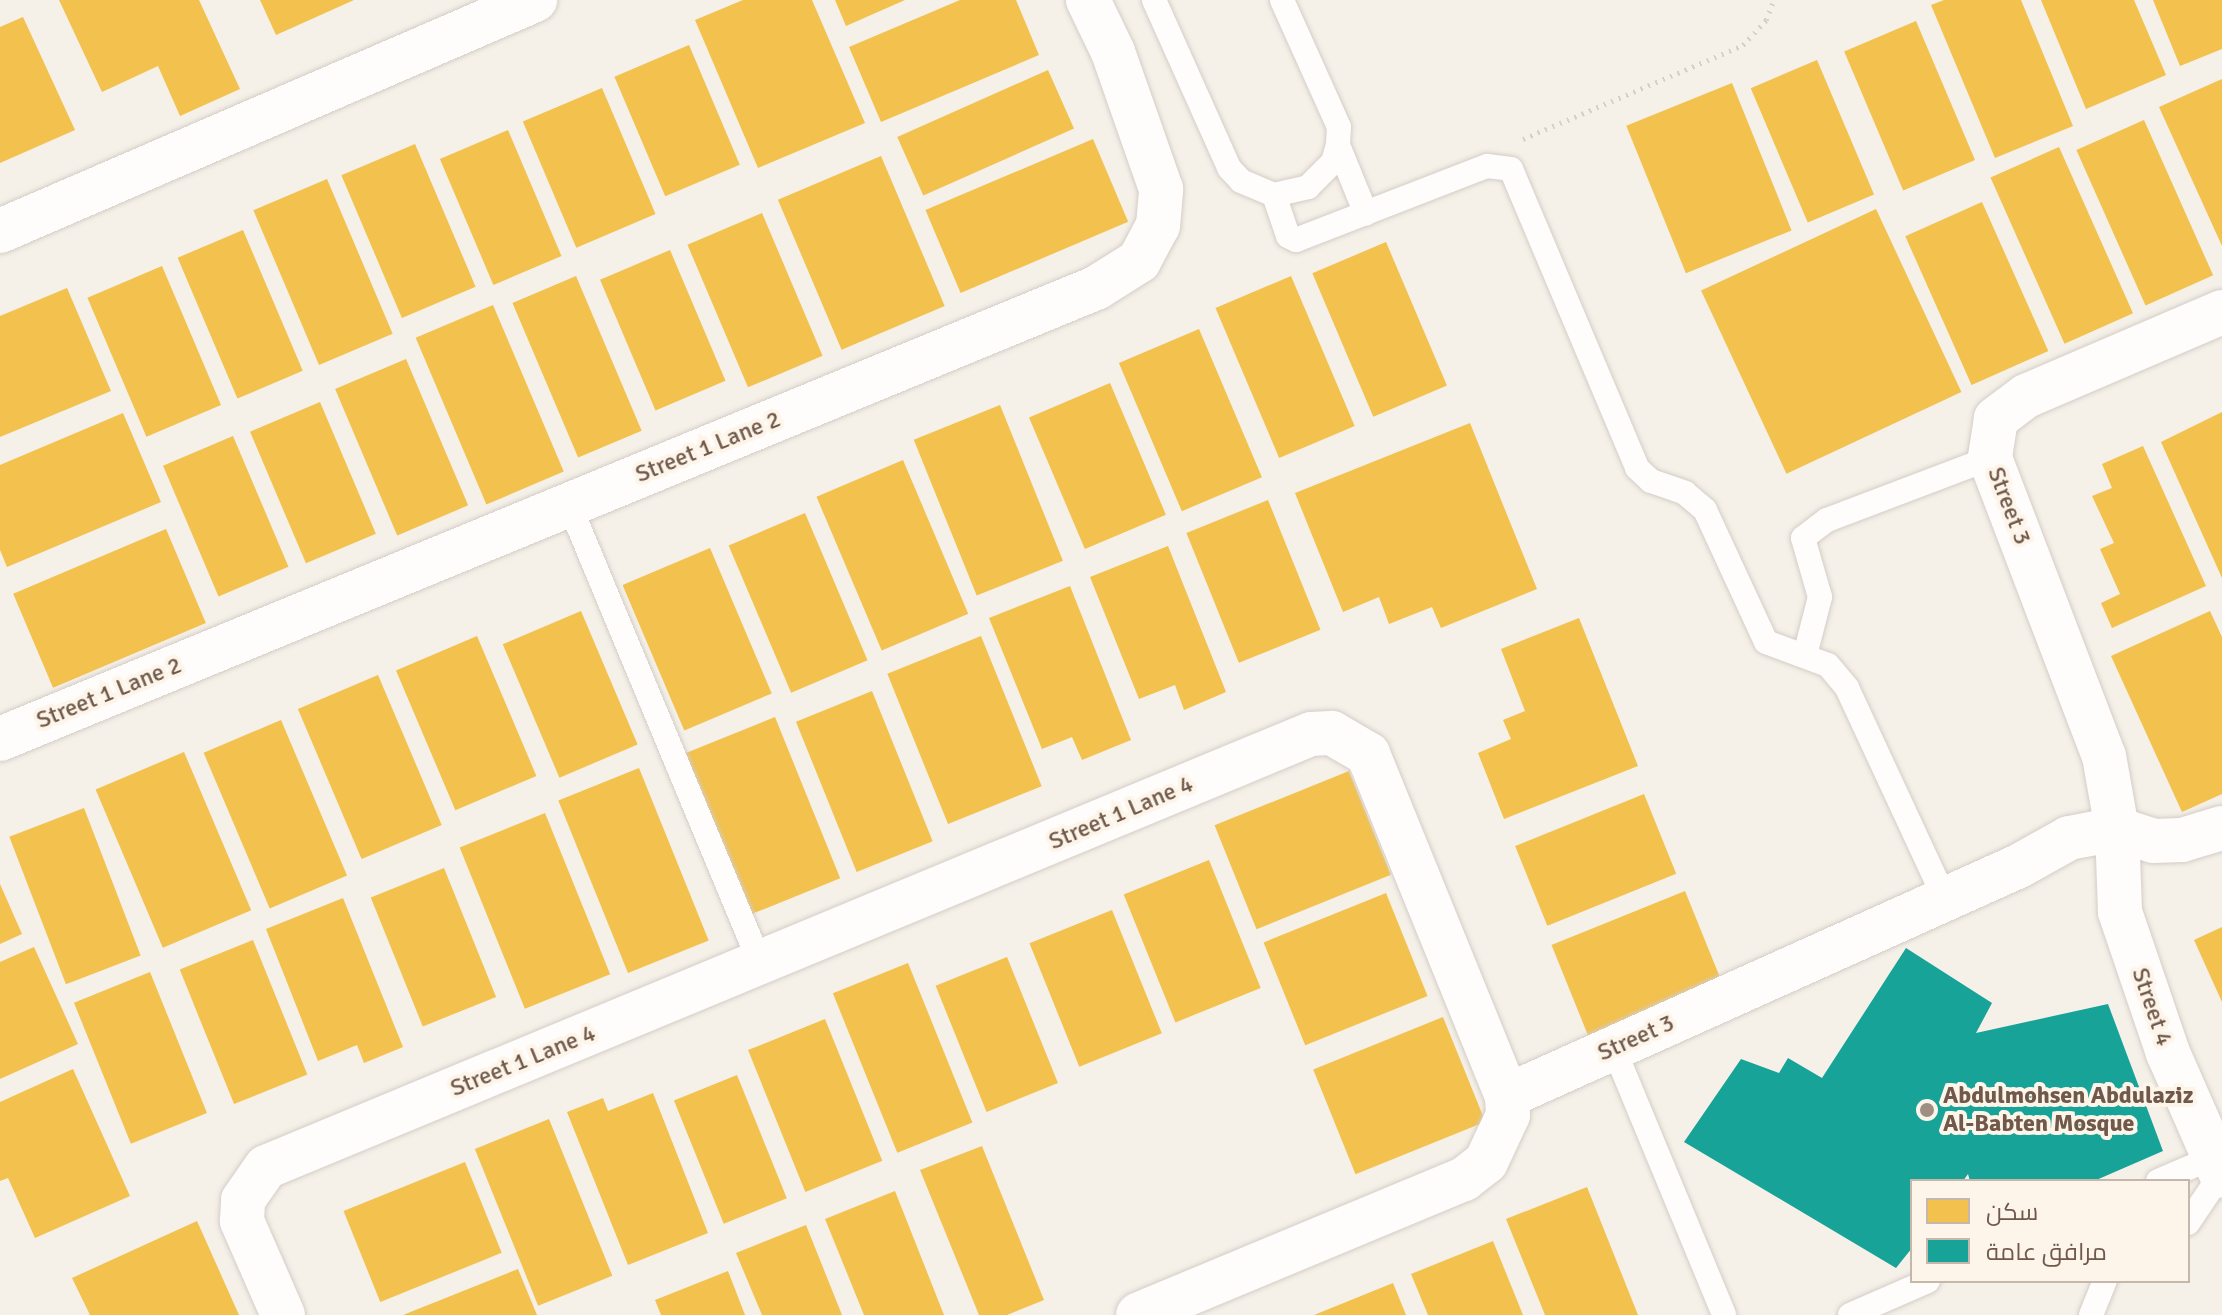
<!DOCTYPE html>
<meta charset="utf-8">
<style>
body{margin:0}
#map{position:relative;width:2222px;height:1315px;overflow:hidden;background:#f5f0e8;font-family:Signika,Cairo,sans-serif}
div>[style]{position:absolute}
.homes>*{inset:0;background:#f2c14e;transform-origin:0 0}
.public>*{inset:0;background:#17a398}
.path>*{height:5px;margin-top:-2.5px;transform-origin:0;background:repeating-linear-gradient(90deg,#d6cfca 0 2px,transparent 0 8px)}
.roads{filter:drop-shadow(0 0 2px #d4cdc7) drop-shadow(0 0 2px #d4cdc7)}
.service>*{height:24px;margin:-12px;padding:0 12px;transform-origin:12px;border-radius:12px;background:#fefdfc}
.minor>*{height:44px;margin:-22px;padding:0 22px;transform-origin:22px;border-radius:22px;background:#fefdfc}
.dots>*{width:22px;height:22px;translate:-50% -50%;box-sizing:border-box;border:4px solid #fdf5e9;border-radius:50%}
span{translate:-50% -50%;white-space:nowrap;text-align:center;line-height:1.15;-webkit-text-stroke:8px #fdf5e9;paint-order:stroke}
.street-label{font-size:24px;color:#70594b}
.poi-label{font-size:24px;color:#70594b;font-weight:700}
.left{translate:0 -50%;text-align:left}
.legend{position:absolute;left:1910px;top:1179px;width:280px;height:104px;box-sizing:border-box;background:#fdf5e9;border:2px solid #c5b7aa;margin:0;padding:10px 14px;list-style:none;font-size:24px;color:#70594b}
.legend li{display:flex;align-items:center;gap:16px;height:40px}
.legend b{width:40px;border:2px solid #c5b7aa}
</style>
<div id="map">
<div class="homes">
<div style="clip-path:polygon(59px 0,199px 0,240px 89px,180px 116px,158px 66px,102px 92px)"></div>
<div style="clip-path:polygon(260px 0,354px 0,276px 35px)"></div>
<div style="clip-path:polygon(743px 0,812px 0,865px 123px,758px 168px,695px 20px)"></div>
<div style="clip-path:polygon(835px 0,905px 0,846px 26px)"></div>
<div style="clip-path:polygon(960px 0,1016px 0,1039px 55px,881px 122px,849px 47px)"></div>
<div style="clip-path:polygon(1944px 0,2021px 0,2073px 126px,1995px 158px,1931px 5px)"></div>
<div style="clip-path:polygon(2041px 0,2134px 0,2166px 75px,2086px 109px)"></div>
<div style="clip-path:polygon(2153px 0,2222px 0,2222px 49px,2180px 66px)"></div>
<div style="clip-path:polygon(23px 17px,75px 130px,0 163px,0 27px)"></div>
<div style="left:1916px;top:21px;width:151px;height:78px;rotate:67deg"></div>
<div style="left:689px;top:45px;width:130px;height:81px;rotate:67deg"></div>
<div style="left:1817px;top:60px;width:146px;height:72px;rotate:67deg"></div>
<div style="left:1048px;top:70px;width:64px;height:165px;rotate:66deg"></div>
<div style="clip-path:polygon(2222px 79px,2222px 246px,2159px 107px)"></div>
<div style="left:1732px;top:83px;width:159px;height:114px;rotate:68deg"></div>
<div style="left:602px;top:88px;width:137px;height:86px;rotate:67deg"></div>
<div style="left:2144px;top:120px;width:170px;height:74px;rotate:66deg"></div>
<div style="left:508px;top:130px;width:137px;height:74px;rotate:67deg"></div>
<div style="left:1093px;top:139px;width:90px;height:182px;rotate:67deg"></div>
<div style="left:415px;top:144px;width:155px;height:80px;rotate:67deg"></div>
<div style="left:2059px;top:147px;width:182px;height:75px;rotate:66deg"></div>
<div style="left:881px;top:156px;width:163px;height:112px;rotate:67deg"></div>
<div style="left:327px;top:179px;width:168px;height:80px;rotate:67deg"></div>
<div style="left:1982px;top:202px;width:163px;height:84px;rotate:66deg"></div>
<div style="left:1876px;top:209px;width:202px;height:193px;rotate:65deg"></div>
<div style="left:762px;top:213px;width:155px;height:81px;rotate:67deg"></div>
<div style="left:243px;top:230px;width:153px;height:71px;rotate:67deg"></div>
<div style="left:1386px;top:242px;width:156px;height:80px;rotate:67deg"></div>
<div style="left:670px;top:250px;width:142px;height:76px;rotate:67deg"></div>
<div style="left:162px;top:266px;width:151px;height:81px;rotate:67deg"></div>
<div style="left:576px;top:276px;width:168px;height:69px;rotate:67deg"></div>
<div style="left:1291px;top:276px;width:163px;height:82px;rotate:67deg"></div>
<div style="clip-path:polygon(67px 288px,111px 391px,0 437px,0 316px)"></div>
<div style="left:493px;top:305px;width:181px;height:84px;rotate:67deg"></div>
<div style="left:1199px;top:329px;width:161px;height:87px;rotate:67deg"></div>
<div style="left:406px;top:359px;width:159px;height:77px;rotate:67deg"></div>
<div style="left:1110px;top:383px;width:143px;height:88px;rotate:67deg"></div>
<div style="left:320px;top:402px;width:143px;height:76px;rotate:67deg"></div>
<div style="left:1000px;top:405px;width:168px;height:93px;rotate:68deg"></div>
<div style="clip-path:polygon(2222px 412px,2222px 578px,2161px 442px)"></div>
<div style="clip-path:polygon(123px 413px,161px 502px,7px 567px,0 550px,0 465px)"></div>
<div style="clip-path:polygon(1470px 423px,1537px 589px,1441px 628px,1432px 607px,1389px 624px,1379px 597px,1343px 612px,1295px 493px)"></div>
<div style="left:233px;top:436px;width:142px;height:76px;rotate:67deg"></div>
<div style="clip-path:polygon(2143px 446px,2206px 586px,2112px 628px,2101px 603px,2120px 594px,2100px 549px,2114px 543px,2092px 496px,2112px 488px,2102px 464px)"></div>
<div style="left:903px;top:460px;width:167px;height:94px;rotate:67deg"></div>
<div style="left:1268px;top:500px;width:140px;height:88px;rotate:68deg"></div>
<div style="left:805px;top:513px;width:160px;height:83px;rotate:67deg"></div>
<div style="left:166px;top:529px;width:102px;height:166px;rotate:67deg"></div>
<div style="clip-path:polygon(1168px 546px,1226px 692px,1184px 710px,1175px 685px,1139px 699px,1090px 577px)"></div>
<div style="left:710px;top:548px;width:158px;height:95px;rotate:67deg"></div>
<div style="clip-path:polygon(1070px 586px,1131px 740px,1082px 760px,1072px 737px,1042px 749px,989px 618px)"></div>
<div style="left:581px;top:611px;width:145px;height:85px;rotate:67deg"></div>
<div style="clip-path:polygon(2210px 611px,2222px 637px,2222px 794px,2182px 812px,2111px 656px)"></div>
<div style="clip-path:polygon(1579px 618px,1638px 766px,1504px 819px,1478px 753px,1511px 739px,1503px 720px,1525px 711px,1501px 649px)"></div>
<div style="left:477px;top:636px;width:152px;height:88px;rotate:67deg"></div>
<div style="left:981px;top:636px;width:162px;height:101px;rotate:68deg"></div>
<div style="left:378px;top:675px;width:163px;height:87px;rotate:67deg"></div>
<div style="left:872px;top:691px;width:162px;height:82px;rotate:68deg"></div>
<div style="left:775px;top:717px;width:174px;height:98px;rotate:68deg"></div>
<div style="left:281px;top:720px;width:169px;height:84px;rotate:67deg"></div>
<div style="left:184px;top:752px;width:172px;height:96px;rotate:67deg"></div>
<div style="left:639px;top:768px;width:186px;height:87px;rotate:68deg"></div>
<div style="left:1349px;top:771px;width:112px;height:145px;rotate:68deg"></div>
<div style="left:1644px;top:794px;width:86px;height:139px;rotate:68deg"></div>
<div style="left:84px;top:808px;width:158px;height:80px;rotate:69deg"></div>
<div style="left:545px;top:813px;width:174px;height:92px;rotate:68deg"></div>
<div style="left:1209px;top:860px;width:138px;height:92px;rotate:68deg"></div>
<div style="left:444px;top:868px;width:139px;height:79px;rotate:68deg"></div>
<div style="clip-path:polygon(0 884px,22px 934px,0 944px)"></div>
<div style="left:1685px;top:891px;width:98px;height:144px;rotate:68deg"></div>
<div style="left:1386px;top:893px;width:111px;height:132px;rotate:68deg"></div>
<div style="clip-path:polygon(343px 898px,403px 1047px,364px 1063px,357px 1045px,318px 1061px,266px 929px)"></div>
<div style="left:1112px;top:910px;width:133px;height:89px;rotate:68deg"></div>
<div style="clip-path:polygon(2222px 927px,2222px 1002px,2194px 940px)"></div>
<div style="left:253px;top:940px;width:145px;height:79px;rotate:68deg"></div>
<div style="clip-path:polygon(34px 947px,78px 1044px,0 1079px,0 962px)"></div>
<div style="left:1007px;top:957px;width:136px;height:77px;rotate:68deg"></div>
<div style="left:908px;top:963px;width:172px;height:81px;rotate:68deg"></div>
<div style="left:150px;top:972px;width:152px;height:82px;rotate:68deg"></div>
<div style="left:1443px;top:1017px;width:113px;height:140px;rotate:68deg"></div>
<div style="left:825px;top:1019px;width:153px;height:83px;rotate:68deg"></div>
<div style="clip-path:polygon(73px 1069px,130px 1196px,35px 1238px,8px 1178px,0 1181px,0 1102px)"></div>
<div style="left:737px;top:1075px;width:133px;height:68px;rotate:68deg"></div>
<div style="clip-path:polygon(653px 1093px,708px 1233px,628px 1265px,567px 1112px,603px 1098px,608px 1111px)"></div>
<div style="left:549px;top:1119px;width:169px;height:80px;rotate:68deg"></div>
<div style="clip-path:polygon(982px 1146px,1044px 1300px,1007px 1315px,979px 1315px,920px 1170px)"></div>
<div style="left:465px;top:1162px;width:98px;height:131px;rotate:68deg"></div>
<div style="clip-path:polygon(1587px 1187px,1638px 1315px,1545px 1315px,1506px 1219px)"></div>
<div style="clip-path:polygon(895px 1191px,944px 1315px,864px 1315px,825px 1219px)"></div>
<div style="clip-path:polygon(197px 1221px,239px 1315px,90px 1315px,72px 1278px)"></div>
<div style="clip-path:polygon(806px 1225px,842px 1315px,762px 1315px,736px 1253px)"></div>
<div style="clip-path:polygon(1493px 1241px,1523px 1315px,1428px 1315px,1411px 1274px)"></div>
<div style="clip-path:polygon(518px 1269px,537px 1315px,403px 1315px)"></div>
<div style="clip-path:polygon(728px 1271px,745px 1315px,661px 1315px,655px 1300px)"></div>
<div style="clip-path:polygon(1393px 1283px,1406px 1315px,1314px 1315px)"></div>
</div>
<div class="public">
<div style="clip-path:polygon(1906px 948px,1992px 1003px,1976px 1033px,2108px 1004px,2163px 1151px,2094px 1181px,1970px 1181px,1968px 1174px,1963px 1181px,1912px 1181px,1912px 1248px,1896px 1268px,1684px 1142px,1741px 1059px,1779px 1073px,1788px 1058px,1822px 1078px)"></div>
</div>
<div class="path">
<div style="left:1523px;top:139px;width:239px;rotate:-23.1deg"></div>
<div style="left:1743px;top:45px;width:34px;rotate:-47deg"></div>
<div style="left:1766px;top:20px;width:22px;rotate:-68deg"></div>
</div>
<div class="roads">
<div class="service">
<div style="left:1154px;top:0;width:184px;rotate:65.9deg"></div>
<div style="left:1229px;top:168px;width:18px;rotate:47deg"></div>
<div style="left:1241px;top:181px;width:36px;rotate:23deg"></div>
<div style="left:1274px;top:195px;width:35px;rotate:-13deg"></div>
<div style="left:1308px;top:187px;width:35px;rotate:-45deg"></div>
<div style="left:1333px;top:162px;width:18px;rotate:-74deg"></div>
<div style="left:1338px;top:145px;width:18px;rotate:-87deg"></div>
<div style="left:1339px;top:127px;width:139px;rotate:-114.2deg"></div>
<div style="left:1338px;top:145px;width:74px;rotate:67.9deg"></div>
<div style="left:1274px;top:195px;width:43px;rotate:71.1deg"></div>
<div style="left:1288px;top:236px;width:9px;rotate:27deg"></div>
<div style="left:1296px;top:240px;width:205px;rotate:-21.2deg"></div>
<div style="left:1487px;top:166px;width:24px;rotate:7deg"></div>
<div style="left:1511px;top:169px;width:324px;rotate:67.1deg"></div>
<div style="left:1637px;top:468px;width:19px;rotate:43deg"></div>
<div style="left:1651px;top:481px;width:36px;rotate:19deg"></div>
<div style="left:1685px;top:493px;width:26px;rotate:40deg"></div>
<div style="left:1705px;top:510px;width:145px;rotate:65.2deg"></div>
<div style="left:1766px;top:642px;width:66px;rotate:20.4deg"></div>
<div style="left:1828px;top:665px;width:30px;rotate:50deg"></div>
<div style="left:1847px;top:688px;width:233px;rotate:65.1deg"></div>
<div style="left:569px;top:504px;width:497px;rotate:67.4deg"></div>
<div style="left:1805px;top:655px;width:60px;rotate:-75.5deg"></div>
<div style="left:1820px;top:597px;width:61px;rotate:-106.1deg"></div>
<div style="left:1803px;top:538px;width:30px;rotate:-37deg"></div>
<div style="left:1827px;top:520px;width:174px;rotate:-20.8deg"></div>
<div style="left:1614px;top:1049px;width:288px;rotate:67.5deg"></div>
<div style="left:2158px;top:1181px;width:61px;rotate:-23.2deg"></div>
<div style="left:2188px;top:1223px;width:59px;rotate:-56deg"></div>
<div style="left:1850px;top:1315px;width:85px;rotate:-23.6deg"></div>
<div style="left:2091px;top:1315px;width:37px;rotate:-68deg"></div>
</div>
<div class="minor">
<div style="left:0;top:231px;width:583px;rotate:-23.35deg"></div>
<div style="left:2222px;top:312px;width:213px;rotate:156.8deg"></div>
<div style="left:2026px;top:396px;width:38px;rotate:143deg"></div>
<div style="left:1996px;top:419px;width:39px;rotate:99deg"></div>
<div style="left:1990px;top:458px;width:319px;rotate:69.1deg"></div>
<div style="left:2104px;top:756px;width:74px;rotate:79.9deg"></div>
<div style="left:2117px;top:829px;width:83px;rotate:87.9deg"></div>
<div style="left:2120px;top:912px;width:149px;rotate:71.2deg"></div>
<div style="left:2168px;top:1053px;width:134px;rotate:66.3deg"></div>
<div style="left:0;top:739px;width:1185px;rotate:-22.37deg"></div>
<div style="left:1096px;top:288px;width:51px;rotate:-32.1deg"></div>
<div style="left:1139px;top:261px;width:40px;rotate:-62deg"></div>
<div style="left:1158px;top:226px;width:37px;rotate:-85deg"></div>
<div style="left:1161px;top:189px;width:145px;rotate:-109.3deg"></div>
<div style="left:1113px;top:52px;width:58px;rotate:-115.7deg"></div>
<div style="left:1507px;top:1096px;width:561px;rotate:-24.19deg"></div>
<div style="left:2019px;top:866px;width:57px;rotate:-29.2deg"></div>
<div style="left:2069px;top:838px;width:49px;rotate:-10.6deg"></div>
<div style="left:2117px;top:829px;width:38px;rotate:18deg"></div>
<div style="left:2153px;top:841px;width:29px;rotate:-2deg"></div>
<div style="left:2182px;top:840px;width:42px;rotate:-16.7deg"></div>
<div style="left:283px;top:1315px;width:103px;rotate:-113.6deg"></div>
<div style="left:242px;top:1221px;width:21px;rotate:-87deg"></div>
<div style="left:243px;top:1200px;width:40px;rotate:-55.1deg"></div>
<div style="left:266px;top:1167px;width:1131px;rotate:-22.51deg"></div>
<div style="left:1311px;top:734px;width:21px;rotate:-3deg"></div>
<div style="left:1332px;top:733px;width:42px;rotate:30.3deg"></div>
<div style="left:1368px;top:754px;width:369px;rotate:67.9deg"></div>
<div style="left:1507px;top:1096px;width:19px;rotate:87deg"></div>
<div style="left:1508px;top:1115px;width:52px;rotate:115.1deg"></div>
<div style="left:1486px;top:1162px;width:28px;rotate:142deg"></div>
<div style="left:1464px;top:1179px;width:353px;rotate:157.4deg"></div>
</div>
</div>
<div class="dots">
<div style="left:1927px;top:1110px;background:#9f8e82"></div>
</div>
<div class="street-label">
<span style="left:708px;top:447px;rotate:-22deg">Street 1 Lane 2</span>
<span style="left:2009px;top:506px;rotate:69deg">Street 3</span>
<span style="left:109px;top:693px;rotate:-22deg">Street 1 Lane 2</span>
<span style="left:1121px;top:813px;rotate:-23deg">Street 1 Lane 4</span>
<span style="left:2152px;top:1007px;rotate:71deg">Street 4</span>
<span style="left:1636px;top:1038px;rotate:-24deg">Street 3</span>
<span style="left:523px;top:1061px;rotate:-22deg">Street 1 Lane 4</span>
</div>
<div class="poi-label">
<span class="left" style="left:1943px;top:1110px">Abdulmohsen Abdulaziz<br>Al-Babten Mosque</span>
</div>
<ul class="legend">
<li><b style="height:22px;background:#f2c14e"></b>سكن</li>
<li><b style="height:22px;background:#17a398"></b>مرافق عامة</li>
</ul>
</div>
